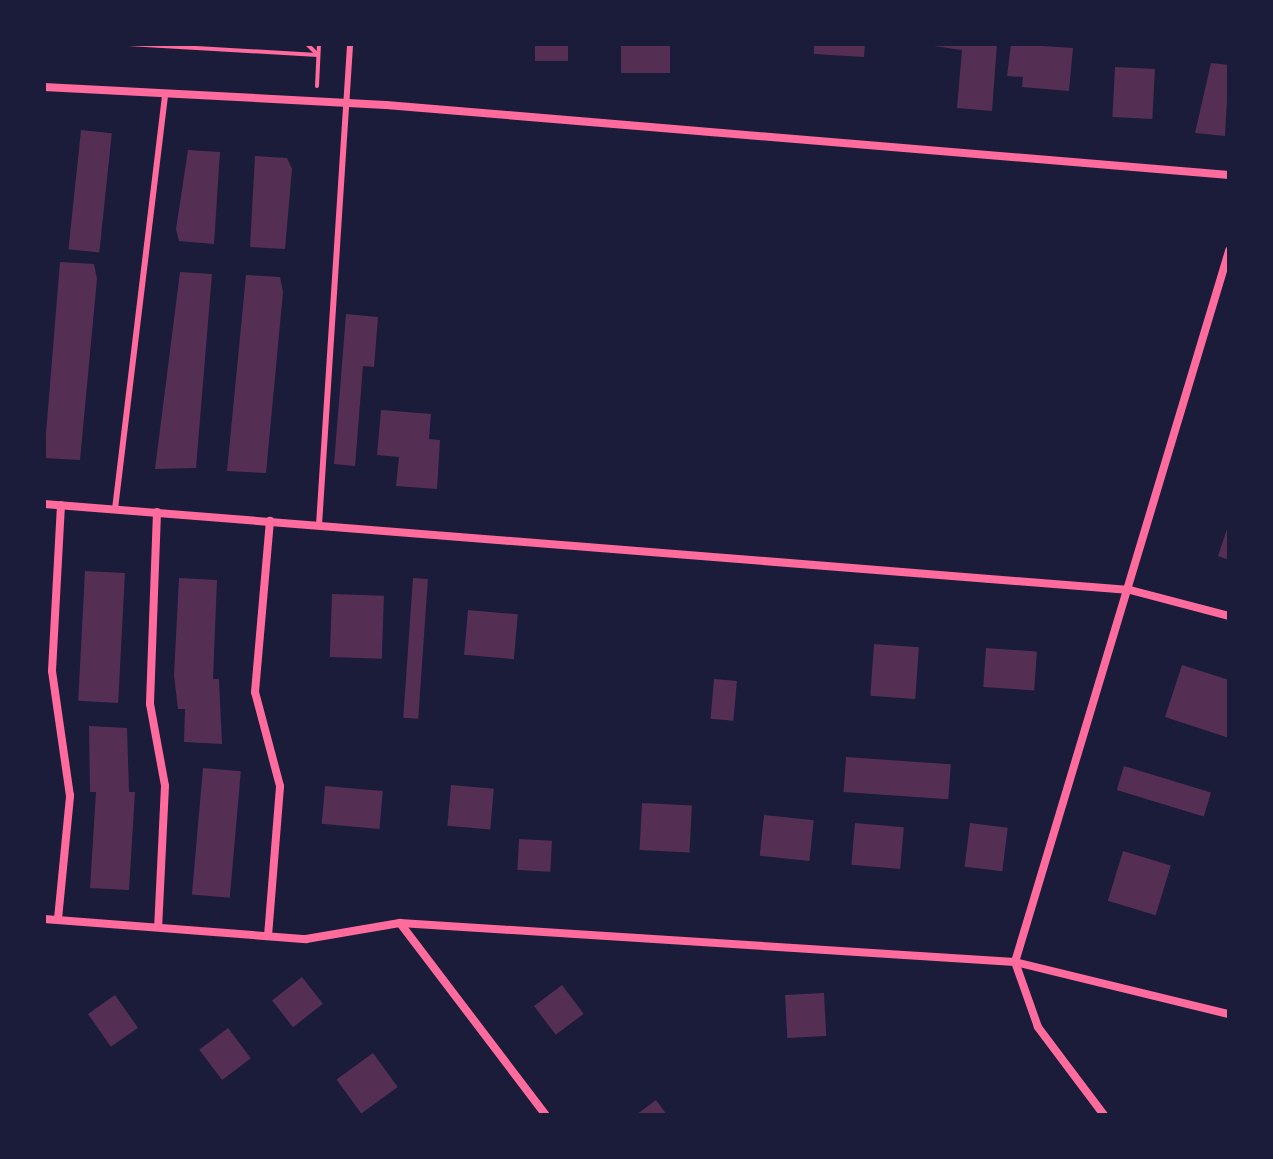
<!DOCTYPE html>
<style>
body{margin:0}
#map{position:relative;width:1273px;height:1159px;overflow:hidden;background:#1b1b3a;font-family:Arial,sans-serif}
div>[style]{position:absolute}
.building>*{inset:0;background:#542f53;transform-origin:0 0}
.path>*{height:4px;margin:-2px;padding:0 2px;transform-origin:2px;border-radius:2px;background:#ff6b9d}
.service>*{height:6px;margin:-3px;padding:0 3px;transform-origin:3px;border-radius:3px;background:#ff6b9d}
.minor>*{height:8px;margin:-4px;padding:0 4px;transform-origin:4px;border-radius:4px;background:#ff6b9d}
span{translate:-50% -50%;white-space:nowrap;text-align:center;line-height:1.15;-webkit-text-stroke:8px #1b1b3a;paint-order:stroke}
.frame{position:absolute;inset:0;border:46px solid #1b1b3a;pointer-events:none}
</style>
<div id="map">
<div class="building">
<div style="left:535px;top:44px;width:33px;height:17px"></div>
<div style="left:621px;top:44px;width:49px;height:29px"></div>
<div style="clip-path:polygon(814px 44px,865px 44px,864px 57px,814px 54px)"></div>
<div style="clip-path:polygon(919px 44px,997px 44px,992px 111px,957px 108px,962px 50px)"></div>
<div style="clip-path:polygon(1011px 44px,1073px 48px,1069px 91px,1022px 87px,1023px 77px,1007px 76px)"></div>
<div style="clip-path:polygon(1211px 63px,1229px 65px,1225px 136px,1195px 133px)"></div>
<div style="left:1115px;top:67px;width:40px;height:50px;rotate:3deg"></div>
<div style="left:81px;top:130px;width:31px;height:120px;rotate:6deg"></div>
<div style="clip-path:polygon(188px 150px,220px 152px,214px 244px,179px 241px,176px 229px)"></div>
<div style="clip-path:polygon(255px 156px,287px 158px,292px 169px,285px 249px,250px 247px)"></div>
<div style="clip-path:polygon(60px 262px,94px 264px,97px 279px,80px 460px,44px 458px)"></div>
<div style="clip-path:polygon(180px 272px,212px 274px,196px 468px,155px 469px)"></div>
<div style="clip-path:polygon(246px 275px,280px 277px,283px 292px,266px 473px,227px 471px)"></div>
<div style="clip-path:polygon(346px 314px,378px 317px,374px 367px,363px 366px,355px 466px,334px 464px)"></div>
<div style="clip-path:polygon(381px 410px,431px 414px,429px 439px,440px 440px,437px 489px,396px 486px,399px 457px,377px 455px)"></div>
<div style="clip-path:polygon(1228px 526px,1229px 526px,1229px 560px,1218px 556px)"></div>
<div style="left:85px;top:571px;width:40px;height:130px;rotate:3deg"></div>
<div style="clip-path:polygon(179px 578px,217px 580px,213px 679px,219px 679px,222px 744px,184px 742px,185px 709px,178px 709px,174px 675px)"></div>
<div style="left:413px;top:578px;width:15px;height:140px;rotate:4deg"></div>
<div style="left:332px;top:594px;width:52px;height:63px;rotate:2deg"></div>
<div style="left:468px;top:610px;width:50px;height:45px;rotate:5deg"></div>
<div style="left:874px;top:644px;width:45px;height:52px;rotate:4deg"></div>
<div style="left:986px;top:648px;width:51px;height:39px;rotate:4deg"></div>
<div style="clip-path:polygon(1182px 665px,1229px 680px,1229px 738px,1165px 717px)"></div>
<div style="left:714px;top:679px;width:23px;height:40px;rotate:5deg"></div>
<div style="clip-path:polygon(89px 726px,127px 728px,129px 792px,135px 792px,129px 890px,90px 888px,96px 792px,90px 792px)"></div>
<div style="left:846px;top:757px;width:105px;height:35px;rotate:4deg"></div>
<div style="left:1124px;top:766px;width:91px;height:25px;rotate:17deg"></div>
<div style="left:203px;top:768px;width:38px;height:127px;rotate:5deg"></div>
<div style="left:451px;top:785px;width:43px;height:41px;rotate:5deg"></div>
<div style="left:325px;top:786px;width:58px;height:38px;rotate:5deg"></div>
<div style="left:642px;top:803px;width:50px;height:47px;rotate:3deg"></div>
<div style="left:764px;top:815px;width:50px;height:41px;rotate:6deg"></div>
<div style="left:855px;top:823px;width:49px;height:42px;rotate:5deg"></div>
<div style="left:970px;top:823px;width:38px;height:44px;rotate:7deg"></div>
<div style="left:519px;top:839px;width:33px;height:31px;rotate:3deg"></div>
<div style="left:1123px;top:851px;width:50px;height:52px;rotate:17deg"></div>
<div style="left:302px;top:977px;width:34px;height:38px;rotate:52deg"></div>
<div style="left:562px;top:985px;width:36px;height:35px;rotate:53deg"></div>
<div style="left:824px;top:993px;width:43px;height:39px;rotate:87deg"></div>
<div style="left:115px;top:995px;width:40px;height:33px;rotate:55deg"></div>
<div style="left:228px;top:1028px;width:38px;height:36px;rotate:53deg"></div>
<div style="left:373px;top:1053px;width:42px;height:45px;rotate:54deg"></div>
<div style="clip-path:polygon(656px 1100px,667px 1115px,636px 1115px)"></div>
</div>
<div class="path">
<div style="left:128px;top:44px;width:190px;rotate:3.3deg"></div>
<div style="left:307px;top:44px;width:14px;rotate:45deg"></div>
<div style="left:317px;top:86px;width:42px;rotate:-87.3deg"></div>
</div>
<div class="service">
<div style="left:115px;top:509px;width:419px;rotate:-83.1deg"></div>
<div style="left:319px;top:525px;width:482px;rotate:-86.3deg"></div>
</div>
<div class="minor">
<div style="left:44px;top:87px;width:342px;rotate:3deg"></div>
<div style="left:386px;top:105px;width:846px;rotate:4.75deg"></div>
<div style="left:44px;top:504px;width:1089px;rotate:4.53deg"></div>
<div style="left:1130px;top:590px;width:102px;rotate:14.7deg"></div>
<div style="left:157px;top:512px;width:192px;rotate:92.1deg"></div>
<div style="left:150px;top:704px;width:83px;rotate:79.6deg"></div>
<div style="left:165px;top:786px;width:141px;rotate:92.8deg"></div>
<div style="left:44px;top:919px;width:263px;rotate:4.4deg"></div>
<div style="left:306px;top:939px;width:95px;rotate:-9.7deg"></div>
<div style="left:400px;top:923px;width:616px;rotate:3.63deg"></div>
<div style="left:1015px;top:962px;width:220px;rotate:13.7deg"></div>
<div style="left:58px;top:919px;width:124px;rotate:-84.4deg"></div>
<div style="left:70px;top:796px;width:126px;rotate:-98.2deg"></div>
<div style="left:52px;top:671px;width:166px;rotate:-86.9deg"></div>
<div style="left:400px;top:923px;width:241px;rotate:52.8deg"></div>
<div style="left:268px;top:936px;width:150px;rotate:-85.4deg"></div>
<div style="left:280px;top:786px;width:97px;rotate:-104.9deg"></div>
<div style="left:255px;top:692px;width:172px;rotate:-85deg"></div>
<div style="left:1104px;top:1115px;width:110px;rotate:-126.9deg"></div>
<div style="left:1038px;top:1027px;width:69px;rotate:-109.5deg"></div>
<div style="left:1015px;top:962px;width:743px;rotate:-73.25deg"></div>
</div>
<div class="frame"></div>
</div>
